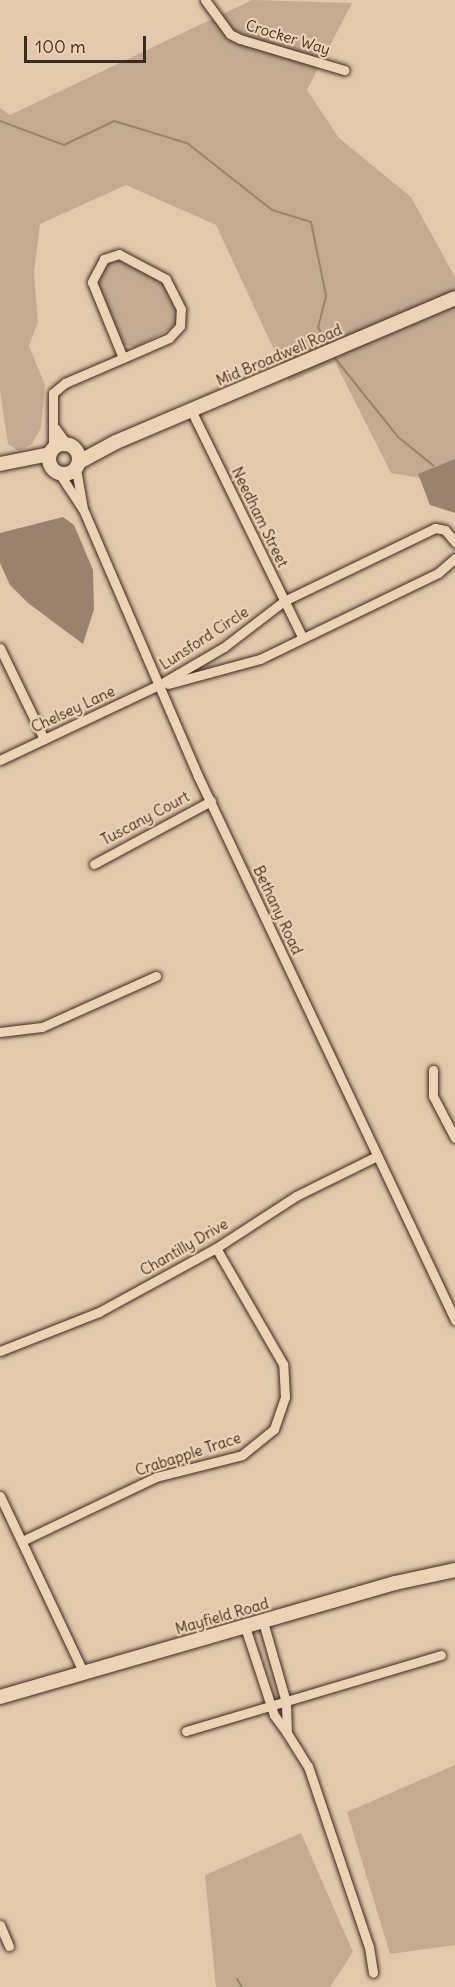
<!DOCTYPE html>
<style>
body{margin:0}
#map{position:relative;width:455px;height:1987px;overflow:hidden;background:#e2c9ac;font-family:Delius,sans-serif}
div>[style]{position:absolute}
.green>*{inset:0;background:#c3ab91}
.water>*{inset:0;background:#9a836e}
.stream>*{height:2px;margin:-1px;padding:0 1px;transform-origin:1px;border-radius:1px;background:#9a836e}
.roads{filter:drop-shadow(0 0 2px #3b2a1e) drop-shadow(0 0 2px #3b2a1e)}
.street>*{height:9px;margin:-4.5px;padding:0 4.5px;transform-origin:4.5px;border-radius:4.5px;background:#edd3b5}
.secondary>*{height:14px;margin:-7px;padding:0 7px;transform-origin:7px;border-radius:7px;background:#edd3b5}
.secondary>.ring{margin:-7px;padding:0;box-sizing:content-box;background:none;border:14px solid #edd3b5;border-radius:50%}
span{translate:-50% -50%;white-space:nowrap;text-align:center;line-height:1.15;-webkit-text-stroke:4.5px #edd3b5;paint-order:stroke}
.street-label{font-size:15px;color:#3b2a1e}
.scale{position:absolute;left:24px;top:36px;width:122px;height:27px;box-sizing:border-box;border:3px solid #3b2a1e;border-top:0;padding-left:8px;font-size:18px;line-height:21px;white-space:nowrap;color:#3b2a1e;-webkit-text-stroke:4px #edd3b5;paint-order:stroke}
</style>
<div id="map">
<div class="green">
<div style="clip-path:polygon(252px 0,352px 3px,307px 90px,339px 138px,411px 197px,455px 277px,455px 484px,391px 473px,335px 362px,289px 382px,216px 225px,126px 185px,40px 224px,34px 273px,38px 322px,29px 346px,45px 385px,41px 428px,32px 444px,19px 451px,8px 444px,0 391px,0 108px,10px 115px)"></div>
<div style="clip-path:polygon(118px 260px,162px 282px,176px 307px,176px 322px,170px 329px,136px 347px,123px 345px,97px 283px,104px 266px)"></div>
<div style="clip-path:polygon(455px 1765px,455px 1945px,390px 1954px,347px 1812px)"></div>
<div style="clip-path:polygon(301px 1833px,353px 1952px,330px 1987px,216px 1987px,205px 1875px)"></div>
</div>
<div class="water">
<div style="clip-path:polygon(455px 459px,455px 513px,430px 505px,418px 474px)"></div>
<div style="clip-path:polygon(63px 517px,74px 525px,93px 570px,94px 609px,83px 644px,28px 603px,10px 585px,0 563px,0 533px)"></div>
</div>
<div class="stream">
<div style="left:0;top:121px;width:68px;rotate:20.6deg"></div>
<div style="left:64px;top:145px;width:55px;rotate:-25.6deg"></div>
<div style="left:114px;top:121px;width:76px;rotate:16.8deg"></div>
<div style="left:187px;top:143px;width:108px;rotate:38.2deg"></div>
<div style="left:272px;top:210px;width:41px;rotate:17.1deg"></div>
<div style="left:311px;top:222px;width:76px;rotate:78.5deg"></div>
<div style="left:326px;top:296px;width:32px;rotate:104deg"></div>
<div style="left:318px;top:327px;width:20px;rotate:63deg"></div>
<div style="left:334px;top:357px;width:102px;rotate:51.3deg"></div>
<div style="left:398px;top:437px;width:46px;rotate:38.9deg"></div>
<div style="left:237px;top:1979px;width:9px;rotate:58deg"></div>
</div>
<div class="roads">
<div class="street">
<div style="left:205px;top:0;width:42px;rotate:53.7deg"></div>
<div style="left:230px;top:34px;width:11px;rotate:27deg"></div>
<div style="left:240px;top:39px;width:109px;rotate:16.6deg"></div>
<div style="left:191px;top:410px;width:253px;rotate:63.9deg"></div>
<div style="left:55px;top:428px;width:19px;rotate:54deg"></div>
<div style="left:53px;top:448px;width:55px;rotate:-90deg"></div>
<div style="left:53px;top:393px;width:16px;rotate:-40deg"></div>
<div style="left:65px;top:383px;width:63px;rotate:-23.3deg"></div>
<div style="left:123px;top:358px;width:50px;rotate:-23.5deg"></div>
<div style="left:169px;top:338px;width:16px;rotate:-47deg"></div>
<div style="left:180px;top:326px;width:17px;rotate:-87deg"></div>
<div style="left:181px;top:309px;width:34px;rotate:-117deg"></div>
<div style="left:166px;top:279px;width:53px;rotate:-152deg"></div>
<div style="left:119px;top:254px;width:16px;rotate:162deg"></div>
<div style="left:104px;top:259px;width:26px;rotate:118deg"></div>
<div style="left:92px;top:282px;width:82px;rotate:67.8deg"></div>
<div style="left:76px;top:469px;width:41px;rotate:80.1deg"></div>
<div style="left:83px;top:509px;width:291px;rotate:66.7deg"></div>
<div style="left:198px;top:776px;width:602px;rotate:64.71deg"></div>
<div style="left:59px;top:473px;width:42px;rotate:56.7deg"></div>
<div style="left:0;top:648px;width:101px;rotate:64.2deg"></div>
<div style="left:168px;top:684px;width:95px;rotate:-15.2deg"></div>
<div style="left:260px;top:659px;width:198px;rotate:-25.8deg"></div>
<div style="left:438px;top:573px;width:23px;rotate:-41deg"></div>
<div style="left:0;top:760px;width:176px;rotate:-25.3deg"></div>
<div style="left:159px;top:685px;width:75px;rotate:-30.3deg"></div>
<div style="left:224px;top:647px;width:76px;rotate:-37.5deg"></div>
<div style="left:284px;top:601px;width:168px;rotate:-25.8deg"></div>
<div style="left:435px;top:528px;width:10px;rotate:11deg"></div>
<div style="left:445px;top:530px;width:16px;rotate:50deg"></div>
<div style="left:94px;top:864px;width:133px;rotate:-28.3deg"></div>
<div style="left:0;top:1032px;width:42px;rotate:-6.8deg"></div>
<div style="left:42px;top:1027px;width:125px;rotate:-24.1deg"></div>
<div style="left:433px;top:1070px;width:26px;rotate:90deg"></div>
<div style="left:433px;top:1096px;width:47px;rotate:62.4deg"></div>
<div style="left:0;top:1351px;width:106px;rotate:-21.5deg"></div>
<div style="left:99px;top:1312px;width:133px;rotate:-28.7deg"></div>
<div style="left:216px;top:1248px;width:95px;rotate:-33deg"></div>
<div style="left:296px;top:1196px;width:90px;rotate:-26.3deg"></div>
<div style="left:0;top:1496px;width:197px;rotate:64.7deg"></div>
<div style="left:22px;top:1541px;width:148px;rotate:-25.5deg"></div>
<div style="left:156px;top:1477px;width:89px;rotate:-14.3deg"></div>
<div style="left:242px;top:1455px;width:41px;rotate:-39.1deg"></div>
<div style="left:274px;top:1429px;width:34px;rotate:-71deg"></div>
<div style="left:285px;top:1397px;width:33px;rotate:-93deg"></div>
<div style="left:283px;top:1364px;width:134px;rotate:-120deg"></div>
<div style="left:245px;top:1627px;width:93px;rotate:71.8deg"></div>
<div style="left:274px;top:1715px;width:22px;rotate:54deg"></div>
<div style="left:287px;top:1733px;width:31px;rotate:-92deg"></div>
<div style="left:286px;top:1702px;width:83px;rotate:-106deg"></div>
<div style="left:186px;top:1731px;width:266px;rotate:-16.6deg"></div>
<div style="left:287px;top:1733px;width:39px;rotate:58deg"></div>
<div style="left:308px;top:1766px;width:191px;rotate:71.4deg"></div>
<div style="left:369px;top:1947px;width:26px;rotate:81deg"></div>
<div style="left:0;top:1925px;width:23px;rotate:67deg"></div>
</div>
<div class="secondary">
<div class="ring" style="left:49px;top:444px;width:16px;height:16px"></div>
<div style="left:79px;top:462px;width:42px;rotate:-28.4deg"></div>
<div style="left:116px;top:442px;width:368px;rotate:-23deg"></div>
<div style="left:0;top:464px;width:51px;rotate:-11.3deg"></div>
<div style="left:0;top:1697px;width:411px;rotate:-16.1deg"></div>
<div style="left:395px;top:1583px;width:61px;rotate:-12.2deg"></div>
</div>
</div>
<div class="street-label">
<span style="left:288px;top:37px;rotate:17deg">Crocker Way</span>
<span style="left:279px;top:355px;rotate:-23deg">Mid Broadwell Road</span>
<span style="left:260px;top:517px;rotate:64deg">Needham Street</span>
<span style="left:204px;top:638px;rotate:-33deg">Lunsford Circle</span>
<span style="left:73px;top:709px;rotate:-25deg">Chelsey Lane</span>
<span style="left:145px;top:818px;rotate:-28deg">Tuscany Court</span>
<span style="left:278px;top:910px;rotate:65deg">Bethany Road</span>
<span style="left:184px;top:1247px;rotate:-30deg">Chantilly Drive</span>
<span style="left:188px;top:1454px;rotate:-18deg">Crabapple Trace</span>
<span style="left:222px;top:1616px;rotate:-16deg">Mayfield Road</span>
</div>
<div class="scale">100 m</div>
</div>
